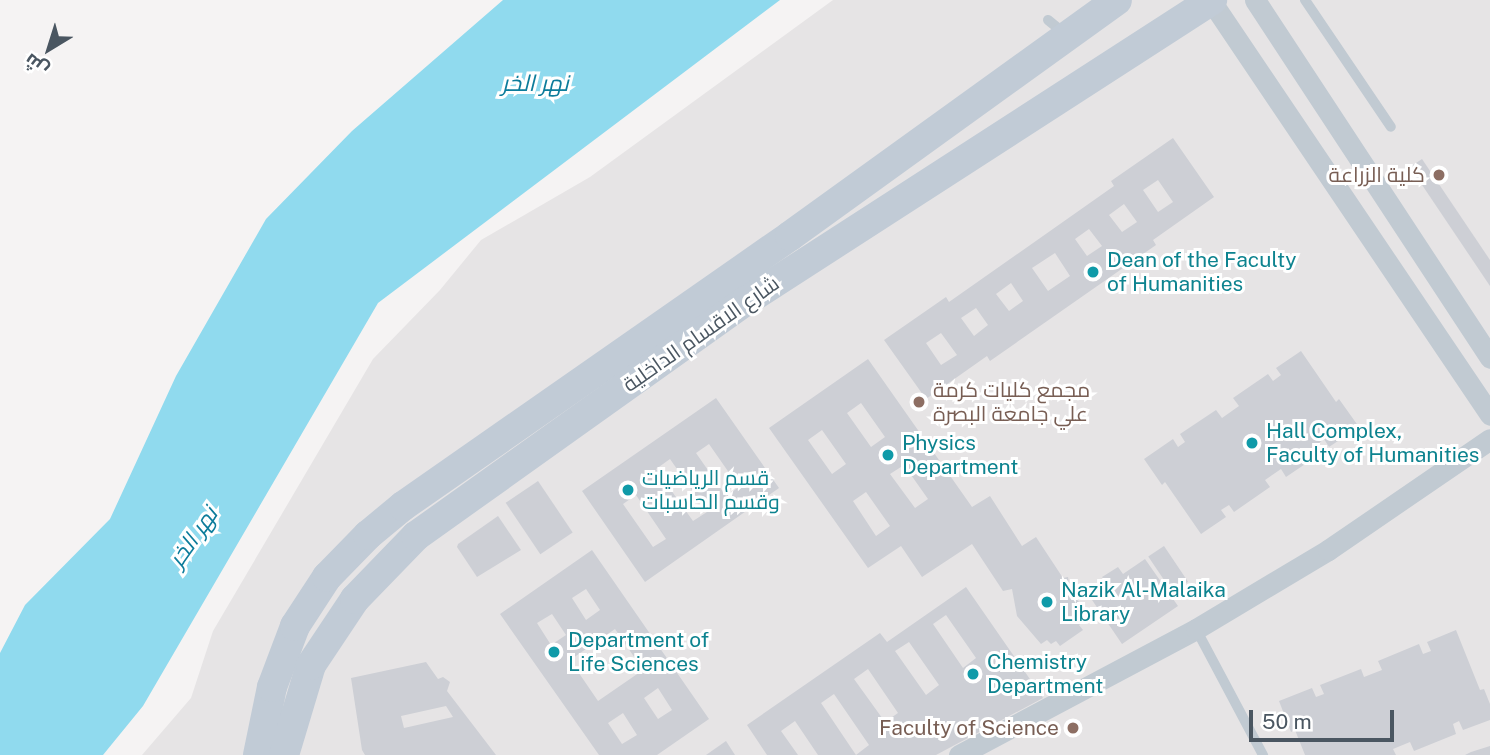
<!DOCTYPE html>
<meta charset="utf-8">
<style>
body{margin:0}
#map{position:relative;width:1490px;height:755px;overflow:hidden;background:#f5f3f3;font-family:"Public Sans",Cairo,sans-serif}
div>[style]{position:absolute}
.education>*{inset:0;background:#e6e4e5}
.water>*{inset:0;background:#90daee}
.building>*{inset:0;background:#cdcfd5;transform-origin:0 0}
.lane>*{height:10px;margin:-5px;padding:0 5px;transform-origin:5px;border-radius:5px;background:#c1cad2}
.street>*{height:21px;margin:-10.5px;padding:0 10.5px;transform-origin:10.5px;border-radius:10.5px;background:#c1cad2}
.secondary>*{height:30px;margin:-15px;padding:0 15px;transform-origin:15px;border-radius:15px;background:#c1cbd6}
.dots>*{width:19px;height:19px;translate:-50% -50%;box-sizing:border-box;border:4px solid #fff;border-radius:50%}
span{translate:-50% -50%;white-space:nowrap;text-align:center;line-height:1.15;-webkit-text-stroke:6px #fff;paint-order:stroke}
.education-label{font-size:21px;color:#785e54}
.right{translate:-100% -50%;text-align:right}
.left{translate:0 -50%;text-align:left}
.culture-label{font-size:21px;color:#0d838f}
.street-label{font-size:21px;color:#4a5661}
.water-label{font-size:23px;color:#0c7c9b;font-style:italic}
.north{position:absolute;left:14px;top:14px;width:70px;height:70px;-webkit-text-stroke:5px #fff;paint-order:stroke;rotate:218deg;font-size:19px;font-weight:700;line-height:28px;text-align:center;color:#4a5661}
.north::after{content:'';display:block;margin:auto;width:24px;height:32px;background:#4a5661;clip-path:polygon(50% 0,100% 100%,50% 72%,0 100%)}
.scale{position:absolute;left:1249px;top:710px;width:145px;height:32px;box-sizing:border-box;border:4px solid #4a5661;border-top:0;padding-left:9px;font-size:21px;line-height:24px;white-space:nowrap;color:#4a5661;-webkit-text-stroke:5px #fff;paint-order:stroke}
</style>
<div id="map">
<div class="education">
<div style="clip-path:polygon(833px 0,1490px 0,1490px 755px,142px 755px,191px 698px,213px 631px,373px 359px,440px 290px,481px 240px,590px 177px)"></div>
</div>
<div class="water">
<div style="clip-path:polygon(503px 0,780px 0,378px 303px,143px 706px,103px 755px,0 755px,0 653px,25px 605px,110px 519px,176px 376px,266px 219px,352px 131px)"></div>
</div>
<div class="building">
<div style="clip-path:polygon(evenodd,1173px 138px,1214px 197px,1153px 240px,1156px 245px,990px 361px,987px 356px,926px 399px,884px 340px,946px 297px,949px 302px,1114px 186px,1111px 181px,1173px 138px,1158px 180px,1173px 202px,1158px 212px,1143px 190px,1158px 180px,1173px 138px,1124px 204px,1137px 222px,1122px 232px,1109px 215px,1124px 204px,1173px 138px,1089px 229px,1102px 246px,1087px 256px,1075px 239px,1089px 229px,1173px 138px,1055px 253px,1070px 276px,1048px 291px,1032px 268px,1055px 253px,1173px 138px,1011px 283px,1023px 301px,1009px 311px,996px 294px,1011px 283px,1173px 138px,976px 308px,988px 325px,974px 336px,961px 318px,976px 308px,1173px 138px,941px 333px,957px 355px,941px 365px,926px 343px,941px 333px)"></div>
<div style="clip-path:polygon(1422px 159px,1490px 260px,1490px 286px,1410px 167px)"></div>
<div style="clip-path:polygon(1301px 351px,1336px 402px,1339px 399px,1359px 427px,1329px 447px,1324px 439px,1318px 444px,1323px 452px,1286px 477px,1281px 469px,1265px 480px,1270px 487px,1234px 512px,1229px 505px,1221px 510px,1226px 517px,1201px 534px,1165px 482px,1162px 485px,1144px 459px,1173px 439px,1178px 447px,1185px 442px,1180px 434px,1216px 410px,1222px 418px,1239px 406px,1233px 398px,1268px 374px,1273px 381px,1281px 375px,1276px 368px)"></div>
<div style="clip-path:polygon(evenodd,868px 359px,972px 507px,990px 496px,1022px 546px,1036px 537px,1063px 578px,1068px 577px,1070px 591px,1087px 612px,1081px 616px,1084px 621px,1079px 625px,1083px 630px,1060px 646px,1056px 641px,1051px 644px,1047px 640px,1041px 644px,1017px 616px,1012px 589px,1003px 591px,972px 544px,922px 577px,901px 546px,868px 568px,769px 428px,868px 359px,861px 403px,885px 437px,871px 447px,847px 413px,861px 403px,868px 359px,822px 430px,846px 464px,832px 474px,808px 440px,822px 430px,868px 359px,904px 465px,928px 499px,915px 508px,890px 474px,904px 465px,868px 359px,866px 492px,890px 526px,876px 536px,853px 501px,866px 492px)"></div>
<div style="clip-path:polygon(evenodd,716px 398px,779px 488px,645px 582px,582px 491px,716px 398px,709px 444px,739px 487px,726px 496px,696px 453px,709px 444px,716px 398px,670px 459px,707px 512px,693px 521px,656px 469px,670px 459px,716px 398px,636px 495px,666px 539px,653px 547px,623px 504px,636px 495px)"></div>
<div style="left:538px;top:481px;width:62px;height:39px;rotate:56deg"></div>
<div style="clip-path:polygon(498px 516px,521px 550px,477px 577px,457px 547px,458px 544px)"></div>
<div style="left:1164px;top:546px;width:43px;height:19px;rotate:56deg"></div>
<div style="clip-path:polygon(evenodd,592px 550px,709px 719px,657px 755px,599px 755px,500px 614px,592px 550px,586px 589px,600px 610px,586px 620px,572px 598px,586px 589px,592px 550px,552px 614px,566px 635px,551px 645px,537px 623px,552px 614px,592px 550px,615px 629px,643px 670px,598px 701px,570px 660px,615px 629px,592px 550px,658px 688px,672px 710px,658px 719px,644px 698px,658px 688px,592px 550px,623px 713px,637px 735px,622px 744px,608px 723px,623px 713px)"></div>
<div style="clip-path:polygon(1145px 559px,1178px 606px,1122px 644px,1090px 597px,1108px 585px,1102px 577px,1118px 567px,1123px 574px)"></div>
<div style="clip-path:polygon(evenodd,966px 587px,1043px 698px,936px 755px,818px 755px,795px 721px,781px 731px,798px 755px,767px 755px,747px 725px,880px 633px,887px 642px,966px 587px,946px 615px,976px 658px,963px 668px,933px 624px,946px 615px,966px 587px,909px 642px,939px 685px,926px 695px,895px 651px,909px 642px,966px 587px,868px 669px,898px 713px,885px 722px,854px 679px,868px 669px,966px 587px,834px 694px,869px 745px,856px 755px,821px 703px,834px 694px)"></div>
<div style="clip-path:polygon(1456px 630px,1480px 690px,1484px 689px,1490px 704px,1490px 720px,1463px 730px,1459px 721px,1453px 724px,1456px 734px,1414px 751px,1410px 742px,1393px 749px,1396px 755px,1305px 755px,1295px 730px,1291px 732px,1279px 701px,1312px 688px,1316px 697px,1324px 694px,1320px 685px,1361px 669px,1364px 677px,1382px 670px,1378px 661px,1419px 644px,1423px 654px,1431px 651px,1427px 642px)"></div>
<div style="clip-path:polygon(evenodd,426px 662px,438px 679px,443px 677px,450px 682px,447px 691px,496px 755px,365px 755px,362px 750px,351px 678px,426px 662px,446px 706px,453px 717px,404px 728px,401px 716px,446px 706px)"></div>
<div style="clip-path:polygon(726px 741px,735px 755px,706px 755px)"></div>
<div style="clip-path:polygon(1490px 746px,1490px 755px,1465px 755px,1471px 752px)"></div>
</div>
<div class="lane">
<div style="left:1305px;top:0;width:153px;rotate:55.9deg"></div>
<div style="left:1048px;top:20px;width:22px;rotate:39deg"></div>
<div style="left:1196px;top:629px;width:143px;rotate:62deg"></div>
</div>
<div class="street">
<div style="left:1255px;top:0;width:428px;rotate:56.7deg"></div>
<div style="left:1211px;top:1px;width:499px;rotate:56deg"></div>
<div style="left:959px;top:755px;width:268px;rotate:-28deg"></div>
<div style="left:1196px;top:629px;width:154px;rotate:-30.9deg"></div>
<div style="left:1328px;top:550px;width:196px;rotate:-34.4deg"></div>
</div>
<div class="secondary">
<div style="left:258px;top:755px;width:69px;rotate:-78.4deg"></div>
<div style="left:272px;top:687px;width:65px;rotate:-69.3deg"></div>
<div style="left:295px;top:626px;width:59px;rotate:-56.9deg"></div>
<div style="left:327px;top:577px;width:59px;rotate:-45.7deg"></div>
<div style="left:368px;top:535px;width:45px;rotate:-39.6deg"></div>
<div style="left:403px;top:506px;width:472px;rotate:-34.9deg"></div>
<div style="left:790px;top:236px;width:403px;rotate:-35.8deg"></div>
<div style="left:284px;top:755px;width:94px;rotate:-73.3deg"></div>
<div style="left:311px;top:665px;width:79px;rotate:-56.3deg"></div>
<div style="left:355px;top:599px;width:88px;rotate:-45.9deg"></div>
<div style="left:416px;top:536px;width:405px;rotate:-35.5deg"></div>
<div style="left:746px;top:301px;width:555px;rotate:-32.86deg"></div>
</div>
<div class="dots">
<div style="left:1439px;top:175px;background:#8d6e63"></div>
<div style="left:1093px;top:272px;background:#0f9aa8"></div>
<div style="left:919px;top:402px;background:#8d6e63"></div>
<div style="left:1252px;top:443px;background:#0f9aa8"></div>
<div style="left:888px;top:455px;background:#0f9aa8"></div>
<div style="left:628px;top:490px;background:#0f9aa8"></div>
<div style="left:1047px;top:602px;background:#0f9aa8"></div>
<div style="left:554px;top:652px;background:#0f9aa8"></div>
<div style="left:973px;top:674px;background:#0f9aa8"></div>
<div style="left:1073px;top:728px;background:#8d6e63"></div>
</div>
<div class="education-label">
<span class="right" style="left:1425px;top:175px">كلية الزراعة</span>
<span class="left" style="left:933px;top:402px">مجمع كليات كرمة<br>علي جامعة البصرة</span>
<span class="right" style="left:1059px;top:728px">Faculty of Science</span>
</div>
<div class="culture-label">
<span class="left" style="left:1107px;top:272px">Dean of the Faculty<br>of Humanities</span>
<span class="left" style="left:1266px;top:443px">Hall Complex,<br>Faculty of Humanities</span>
<span class="left" style="left:902px;top:455px">Physics<br>Department</span>
<span class="left" style="left:642px;top:490px">قسم الرياضيات<br>وقسم الحاسبات</span>
<span class="left" style="left:1061px;top:602px">Nazik Al-Malaika<br>Library</span>
<span class="left" style="left:568px;top:652px">Department of<br>Life Sciences</span>
<span class="left" style="left:987px;top:674px">Chemistry<br>Department</span>
</div>
<div class="street-label">
<span style="left:701px;top:334px;rotate:-35deg">شارع الاقسام الداخلية</span>
</div>
<div class="water-label">
<span style="left:535px;top:83px">نهر الخر</span>
<span style="left:193px;top:537px;rotate:-55deg">نهر الخر</span>
</div>
<div class="north">ش</div>
<div class="scale">50 m</div>
</div>
